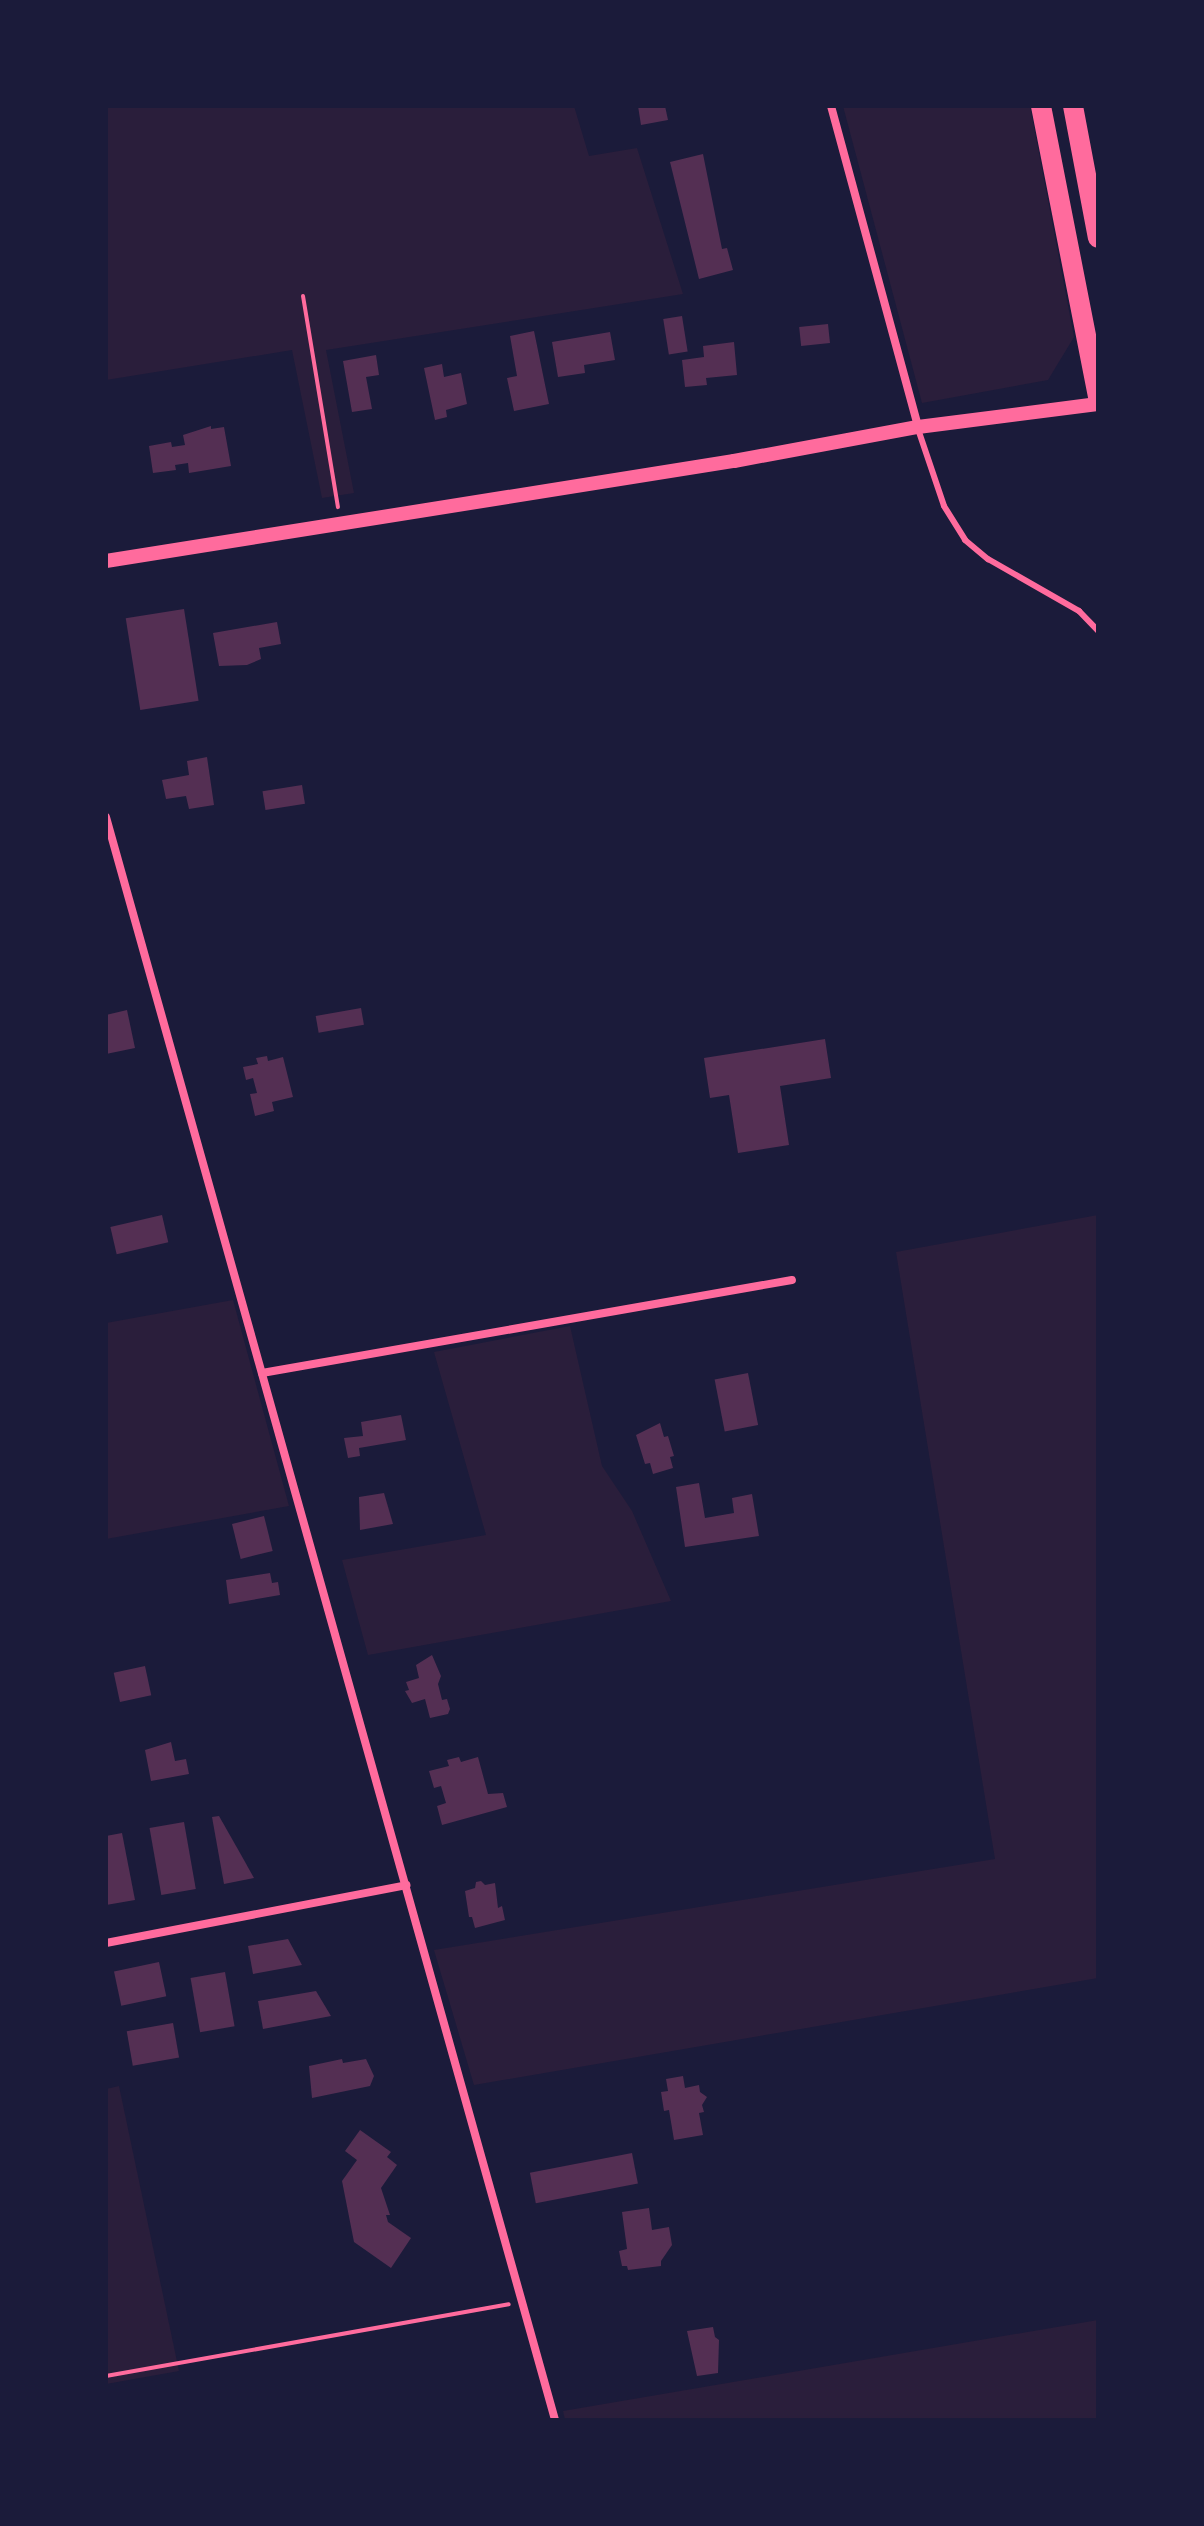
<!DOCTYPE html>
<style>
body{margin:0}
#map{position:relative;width:1204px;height:2526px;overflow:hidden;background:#1b1b3a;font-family:Karla,sans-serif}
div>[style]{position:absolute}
.green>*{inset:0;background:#2a1e3b}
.building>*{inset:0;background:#542f53;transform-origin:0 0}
.path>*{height:4px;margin:-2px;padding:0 2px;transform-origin:2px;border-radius:2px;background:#ff6b9d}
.service>*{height:6px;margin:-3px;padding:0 3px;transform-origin:3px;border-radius:3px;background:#ff6b9d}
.minor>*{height:8px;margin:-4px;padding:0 4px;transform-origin:4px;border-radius:4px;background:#ff6b9d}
.tertiary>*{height:14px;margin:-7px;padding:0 7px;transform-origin:7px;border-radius:7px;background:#ff6b9d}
.trunk>*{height:20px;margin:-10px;padding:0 10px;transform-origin:10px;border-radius:10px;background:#ff6b9d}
span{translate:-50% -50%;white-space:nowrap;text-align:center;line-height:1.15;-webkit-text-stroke:6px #1b1b3a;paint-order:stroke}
.frame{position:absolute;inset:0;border:108px solid #1b1b3a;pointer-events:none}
</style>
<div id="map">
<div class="green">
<div style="clip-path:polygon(106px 106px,574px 106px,589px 156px,637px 148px,683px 294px,326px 350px,354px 493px,322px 498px,292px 350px,106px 380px)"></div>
<div style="clip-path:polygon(843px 106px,1030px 106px,1074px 337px,1048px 380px,922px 403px)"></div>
<div style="clip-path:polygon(1098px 1215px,1098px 1978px,474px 2085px,434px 1950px,995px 1859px,896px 1252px)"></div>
<div style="clip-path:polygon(233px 1300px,289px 1506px,106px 1539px,106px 1323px)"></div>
<div style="clip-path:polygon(570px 1326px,602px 1466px,632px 1511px,671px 1601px,368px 1655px,342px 1560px,486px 1535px,434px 1352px)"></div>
<div style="clip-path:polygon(119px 2086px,179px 2371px,106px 2384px,106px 2089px)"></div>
<div style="clip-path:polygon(1098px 2320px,1098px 2420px,565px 2420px,563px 2411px)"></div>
</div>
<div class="building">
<div style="clip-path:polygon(638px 106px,665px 106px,668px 120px,641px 125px)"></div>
<div style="clip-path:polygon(703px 154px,722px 249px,727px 248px,733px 270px,699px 279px,670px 162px)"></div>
<div style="left:682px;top:316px;width:36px;height:19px;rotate:81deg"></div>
<div style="left:828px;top:324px;width:19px;height:29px;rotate:84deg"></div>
<div style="clip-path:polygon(534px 331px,549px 404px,514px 411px,507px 378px,517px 376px,510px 336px)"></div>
<div style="clip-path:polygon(610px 332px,615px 360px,584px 365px,585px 373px,558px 377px,552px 342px)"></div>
<div style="clip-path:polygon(734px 342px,737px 375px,706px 378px,707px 385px,685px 387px,682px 360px,704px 357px,703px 346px)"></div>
<div style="clip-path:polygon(376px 355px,379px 375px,366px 377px,372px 409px,352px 412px,343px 361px)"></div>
<div style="clip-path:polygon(442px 364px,444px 377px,461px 373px,467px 404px,446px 410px,447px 417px,435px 420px,424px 368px)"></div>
<div style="clip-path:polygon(211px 426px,211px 429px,224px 427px,231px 466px,189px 473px,188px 463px,175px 465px,176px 470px,153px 473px,149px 446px,171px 442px,172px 447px,185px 445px,183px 435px)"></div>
<div style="left:184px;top:609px;width:93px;height:59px;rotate:81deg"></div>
<div style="clip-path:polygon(277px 622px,281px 644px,259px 648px,261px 659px,247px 665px,219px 666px,213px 633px)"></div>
<div style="clip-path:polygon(207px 757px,214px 805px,189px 809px,186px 796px,166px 799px,162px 780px,189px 775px,187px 761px)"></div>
<div style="left:302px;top:785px;width:19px;height:40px;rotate:81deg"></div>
<div style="left:361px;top:1008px;width:17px;height:46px;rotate:80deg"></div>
<div style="clip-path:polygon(127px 1010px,135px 1048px,106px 1054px,106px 1015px)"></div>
<div style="clip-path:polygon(825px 1039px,831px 1078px,780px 1086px,789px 1145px,738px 1153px,729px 1095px,710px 1098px,704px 1058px)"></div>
<div style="clip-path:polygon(267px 1056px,268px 1061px,283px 1057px,293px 1097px,272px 1102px,274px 1111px,255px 1116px,250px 1094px,257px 1093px,253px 1078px,246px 1080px,243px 1067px,258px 1064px,256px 1058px)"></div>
<div style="left:162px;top:1215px;width:28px;height:53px;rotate:77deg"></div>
<div style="left:748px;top:1373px;width:53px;height:34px;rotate:79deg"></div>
<div style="clip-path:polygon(401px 1415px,406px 1440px,359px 1448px,360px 1456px,348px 1458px,344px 1438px,363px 1436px,361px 1422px)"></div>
<div style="clip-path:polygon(660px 1423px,664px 1437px,668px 1436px,674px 1456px,670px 1457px,673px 1468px,653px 1474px,650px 1463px,645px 1464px,636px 1435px)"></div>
<div style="clip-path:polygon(699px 1483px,705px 1518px,734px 1513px,732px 1498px,752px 1494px,759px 1536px,685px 1547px,676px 1487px)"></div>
<div style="clip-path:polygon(384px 1493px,393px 1524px,360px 1530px,359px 1497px)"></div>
<div style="left:264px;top:1516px;width:36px;height:33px;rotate:76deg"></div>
<div style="clip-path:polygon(270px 1573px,272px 1583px,278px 1582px,280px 1595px,229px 1604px,226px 1580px)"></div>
<div style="clip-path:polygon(432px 1655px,441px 1676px,438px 1684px,442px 1700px,447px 1699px,450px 1709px,448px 1714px,430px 1718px,425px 1699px,412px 1703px,405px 1691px,409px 1690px,406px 1682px,419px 1678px,416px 1665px)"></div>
<div style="left:145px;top:1666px;width:30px;height:32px;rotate:78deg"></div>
<div style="clip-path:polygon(171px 1742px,175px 1761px,186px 1759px,189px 1774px,151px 1781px,145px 1750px)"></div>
<div style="clip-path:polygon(459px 1757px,461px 1762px,478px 1757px,488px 1794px,503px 1793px,507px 1807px,442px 1825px,437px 1806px,446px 1803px,441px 1786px,434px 1788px,429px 1771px,449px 1766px,447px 1760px)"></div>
<div style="clip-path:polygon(219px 1816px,240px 1853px,254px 1878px,224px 1884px,212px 1817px)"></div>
<div style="left:184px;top:1822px;width:68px;height:35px;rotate:80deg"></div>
<div style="clip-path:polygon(122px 1833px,135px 1900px,106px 1905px,106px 1836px)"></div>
<div style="clip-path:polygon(481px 1881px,485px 1885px,495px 1883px,498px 1908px,502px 1906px,505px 1920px,475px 1928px,472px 1917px,469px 1917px,465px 1891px,475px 1888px,476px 1882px)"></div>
<div style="clip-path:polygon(288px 1939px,302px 1965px,253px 1974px,248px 1946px)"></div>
<div style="left:159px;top:1962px;width:35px;height:46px;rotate:78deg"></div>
<div style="left:225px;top:1972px;width:55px;height:35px;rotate:80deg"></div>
<div style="clip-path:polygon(316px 1991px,331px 2016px,263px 2029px,258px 2001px)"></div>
<div style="left:173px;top:2023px;width:35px;height:47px;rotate:80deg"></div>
<div style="clip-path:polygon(342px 2059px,343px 2063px,366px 2059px,374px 2076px,370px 2086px,312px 2098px,309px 2066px)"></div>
<div style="clip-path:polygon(683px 2076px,685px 2088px,699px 2085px,700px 2092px,707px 2097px,702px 2105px,704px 2112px,699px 2113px,703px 2135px,674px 2140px,669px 2110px,664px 2111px,661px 2092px,668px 2091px,666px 2079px)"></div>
<div style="clip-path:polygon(360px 2130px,391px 2152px,387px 2157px,397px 2165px,381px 2188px,390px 2215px,386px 2215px,388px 2222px,411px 2238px,391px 2268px,354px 2242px,342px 2181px,357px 2160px,345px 2151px)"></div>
<div style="left:632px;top:2153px;width:31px;height:104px;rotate:79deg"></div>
<div style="clip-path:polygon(649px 2208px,652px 2230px,669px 2227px,672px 2245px,661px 2261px,661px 2266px,628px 2270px,627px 2266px,622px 2266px,619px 2251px,627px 2249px,622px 2212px)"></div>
<div style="clip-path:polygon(713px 2327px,715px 2337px,719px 2340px,718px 2373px,697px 2376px,687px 2331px)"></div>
</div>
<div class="path">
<div style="left:303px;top:296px;width:214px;rotate:80.6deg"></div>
<div style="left:106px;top:2376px;width:409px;rotate:-10.1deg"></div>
</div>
<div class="service">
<div style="left:918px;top:429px;width:81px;rotate:71.3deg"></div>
<div style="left:944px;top:506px;width:40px;rotate:58deg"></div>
<div style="left:965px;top:540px;width:30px;rotate:40deg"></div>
<div style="left:988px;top:559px;width:105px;rotate:29.7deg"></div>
<div style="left:1079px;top:611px;width:28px;rotate:46deg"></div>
</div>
<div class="minor">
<div style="left:831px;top:106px;width:333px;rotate:74.8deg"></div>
<div style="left:106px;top:817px;width:1665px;rotate:74.35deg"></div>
<div style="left:262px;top:1373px;width:538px;rotate:-9.95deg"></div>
<div style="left:106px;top:1943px;width:306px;rotate:-10.9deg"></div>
</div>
<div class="tertiary">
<div style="left:106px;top:561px;width:636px;rotate:-9.05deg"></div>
<div style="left:734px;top:461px;width:187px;rotate:-10.5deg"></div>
<div style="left:918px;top:427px;width:181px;rotate:-7.3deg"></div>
</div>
<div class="trunk">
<div style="left:1041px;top:106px;width:296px;rotate:78.9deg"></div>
<div style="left:1073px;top:106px;width:134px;rotate:79.3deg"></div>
</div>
<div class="frame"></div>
</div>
